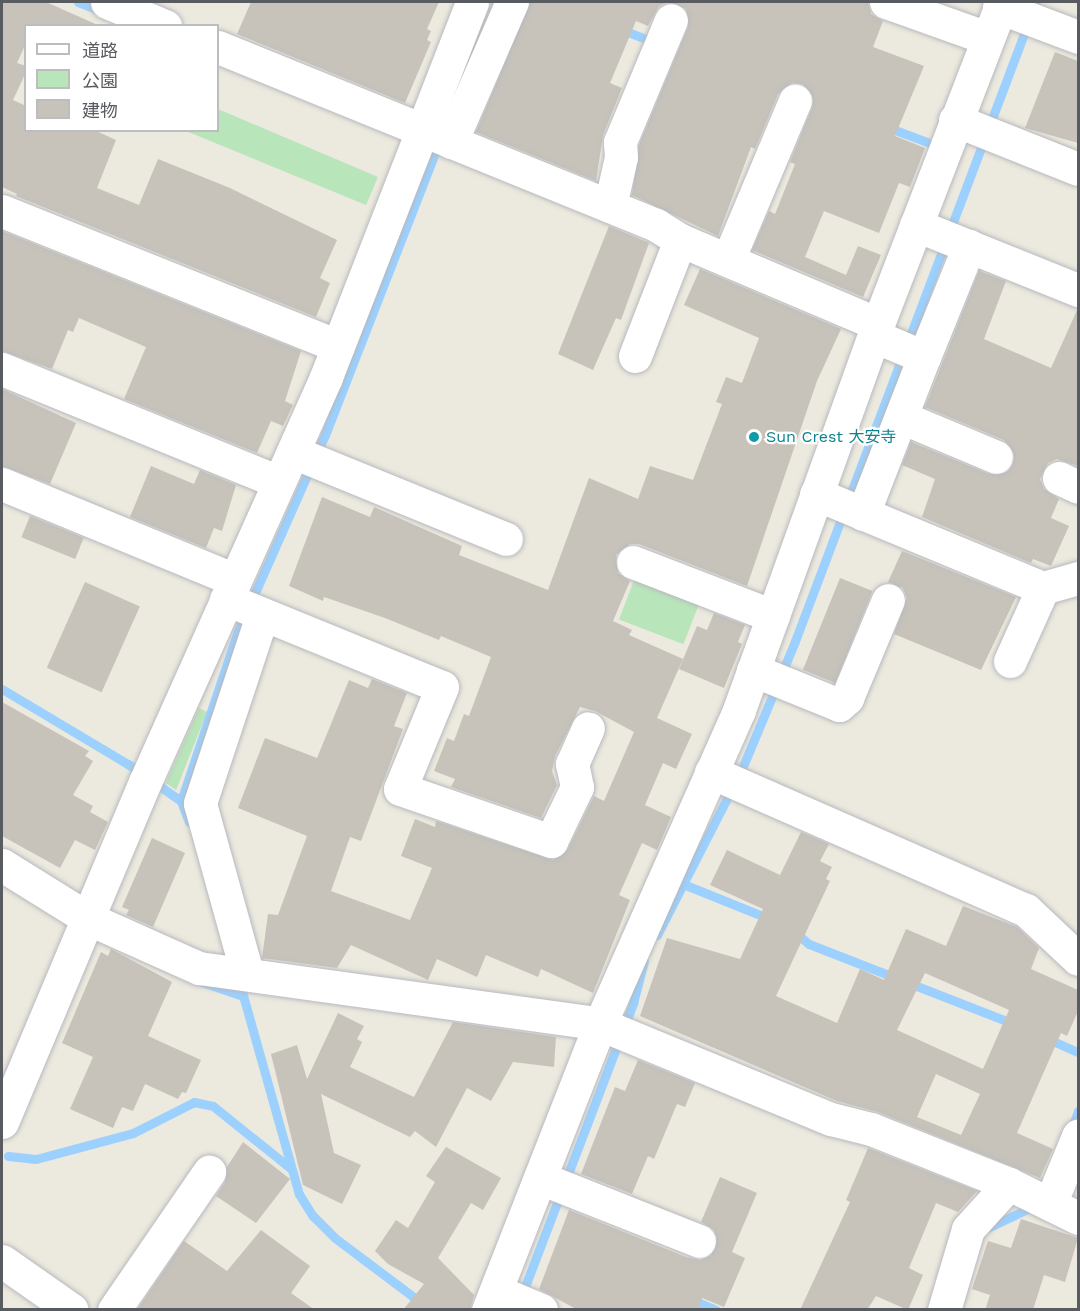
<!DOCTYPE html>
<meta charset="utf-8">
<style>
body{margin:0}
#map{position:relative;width:1080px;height:1311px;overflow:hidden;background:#ece9de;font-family:"Work Sans","Noto Sans JP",sans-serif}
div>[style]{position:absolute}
.green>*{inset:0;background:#b9e5ba;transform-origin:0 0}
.stream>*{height:9px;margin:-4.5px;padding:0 4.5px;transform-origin:4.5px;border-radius:4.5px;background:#9bd0ff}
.building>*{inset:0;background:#c7c3bb;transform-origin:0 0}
.roads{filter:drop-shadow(0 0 2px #b7b9be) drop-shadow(0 0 2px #b7b9be)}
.minor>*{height:33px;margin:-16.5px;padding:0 16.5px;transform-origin:16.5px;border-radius:16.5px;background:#fff}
.dots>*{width:16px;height:16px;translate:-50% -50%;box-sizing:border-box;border:3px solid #fff;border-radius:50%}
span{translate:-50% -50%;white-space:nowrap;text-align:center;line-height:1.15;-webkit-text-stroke:4.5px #fff;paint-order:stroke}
.culture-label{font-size:16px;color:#0d838f}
.left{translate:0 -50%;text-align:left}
.frame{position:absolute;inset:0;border:3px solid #585b60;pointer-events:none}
.legend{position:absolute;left:24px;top:24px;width:195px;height:108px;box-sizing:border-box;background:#fff;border:2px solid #bcbdbf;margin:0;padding:8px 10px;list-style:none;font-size:18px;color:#585b60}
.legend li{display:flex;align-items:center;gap:12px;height:30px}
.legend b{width:30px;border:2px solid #bcbdbf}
</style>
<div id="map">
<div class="green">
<div style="clip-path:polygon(218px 109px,378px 177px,366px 205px,186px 131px,218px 130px)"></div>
<div style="left:638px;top:570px;width:69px;height:53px;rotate:21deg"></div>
<div style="clip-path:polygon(199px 708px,207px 712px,176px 790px,166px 783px)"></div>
</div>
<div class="stream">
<div style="left:78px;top:2px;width:25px;rotate:21deg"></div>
<div style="left:620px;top:29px;width:33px;rotate:21deg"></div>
<div style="left:887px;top:127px;width:43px;rotate:20.6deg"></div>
<div style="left:2px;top:689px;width:147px;rotate:30.8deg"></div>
<div style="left:128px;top:764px;width:65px;rotate:34.9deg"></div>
<div style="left:189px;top:822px;width:22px;rotate:-111deg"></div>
<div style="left:181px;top:801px;width:179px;rotate:-71.5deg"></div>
<div style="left:238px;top:631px;width:214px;rotate:-66.1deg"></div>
<div style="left:325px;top:435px;width:313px;rotate:-68.7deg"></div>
<div style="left:683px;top:884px;width:94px;rotate:21.9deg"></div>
<div style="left:795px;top:932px;width:18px;rotate:41deg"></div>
<div style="left:809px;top:944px;width:93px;rotate:21.3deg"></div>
<div style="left:657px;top:935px;width:184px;rotate:-62.9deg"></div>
<div style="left:741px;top:771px;width:141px;rotate:-67.4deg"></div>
<div style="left:795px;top:641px;width:683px;rotate:-69.34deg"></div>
<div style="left:239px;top:981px;width:221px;rotate:74.3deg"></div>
<div style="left:299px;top:1194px;width:26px;rotate:58deg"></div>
<div style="left:313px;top:1216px;width:31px;rotate:45deg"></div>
<div style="left:335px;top:1238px;width:110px;rotate:36.9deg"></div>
<div style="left:202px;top:982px;width:43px;rotate:18.9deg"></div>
<div style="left:909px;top:983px;width:113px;rotate:21.3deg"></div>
<div style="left:1046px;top:1038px;width:35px;rotate:24deg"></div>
<div style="left:1071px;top:1131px;width:21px;rotate:-71deg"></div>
<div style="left:8px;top:1156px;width:28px;rotate:6deg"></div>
<div style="left:36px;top:1159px;width:100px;rotate:-15deg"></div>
<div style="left:133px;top:1133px;width:68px;rotate:-26.9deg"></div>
<div style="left:194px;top:1102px;width:19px;rotate:12deg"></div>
<div style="left:213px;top:1106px;width:99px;rotate:38.8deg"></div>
<div style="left:983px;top:1230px;width:59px;rotate:-25.3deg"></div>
<div style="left:521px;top:1297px;width:315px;rotate:-69.1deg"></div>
<div style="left:633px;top:1003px;width:43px;rotate:-75.3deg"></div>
<div style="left:690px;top:1299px;width:28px;rotate:23deg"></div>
</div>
<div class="building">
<div style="clip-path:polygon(2px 2px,46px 2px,100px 26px,26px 26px,26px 43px,17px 63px,26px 66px,26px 72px,13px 100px,26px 106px,26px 130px,94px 130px,116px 140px,97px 188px,139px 205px,158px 159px,230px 188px,337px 240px,320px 278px,330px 283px,316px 317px,16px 196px,17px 194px,2px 187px)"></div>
<div style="clip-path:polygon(251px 2px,439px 2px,427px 29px,431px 31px,427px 40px,431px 42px,405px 103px,237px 34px)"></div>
<div style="clip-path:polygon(530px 2px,668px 2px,659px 6px,648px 26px,636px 21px,610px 83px,622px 88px,603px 135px,596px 181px,476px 132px)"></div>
<div style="clip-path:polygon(670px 2px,868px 2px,871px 14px,883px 21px,873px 47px,924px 66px,895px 136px,925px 148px,910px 187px,899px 183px,879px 233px,824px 211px,805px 257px,846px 275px,858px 246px,881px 255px,863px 297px,752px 250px,769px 211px,775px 214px,795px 164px,790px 162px,812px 108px,813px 98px,803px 84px,792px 83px,778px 94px,755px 149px,751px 147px,718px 236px,632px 195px,639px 145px,688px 27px,686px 9px)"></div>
<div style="clip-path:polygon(1055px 52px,1078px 61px,1078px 143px,1025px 128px)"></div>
<div style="clip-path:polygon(609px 226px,649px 243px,621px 320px,616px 318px,593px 370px,558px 354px)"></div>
<div style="clip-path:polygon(2px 231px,301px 351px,285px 401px,293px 405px,283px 426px,271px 421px,257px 453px,124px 399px,146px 347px,79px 318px,73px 332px,68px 330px,52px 369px,2px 351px)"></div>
<div style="clip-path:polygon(700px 269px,841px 329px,817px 381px,747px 586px,639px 544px,630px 544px,616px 555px,618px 573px,630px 581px,613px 621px,632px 630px,629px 635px,683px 659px,657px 718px,692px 734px,676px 769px,663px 763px,645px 805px,671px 817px,657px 850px,642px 843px,619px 895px,630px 900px,593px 993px,541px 969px,538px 977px,486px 955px,477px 977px,437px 959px,428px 980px,351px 945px,337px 968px,262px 958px,268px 914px,278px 915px,307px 836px,238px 808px,265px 738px,317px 758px,349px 680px,368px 688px,372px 679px,407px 693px,394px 726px,403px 729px,361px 841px,350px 837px,331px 891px,410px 920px,432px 868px,401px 856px,415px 819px,435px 827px,436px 821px,553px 860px,568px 849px,594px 796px,604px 801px,634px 732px,595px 711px,580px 707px,555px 756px,552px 771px,557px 785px,541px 818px,451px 787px,455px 779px,434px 771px,447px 738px,454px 741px,464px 714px,469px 716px,491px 657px,441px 636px,439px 640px,385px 618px,324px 597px,323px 601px,289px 586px,322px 497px,370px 517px,374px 507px,462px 546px,459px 555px,548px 590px,589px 478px,638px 499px,650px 466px,693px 480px,722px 404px,716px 402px,726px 377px,742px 383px,759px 338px,684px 305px)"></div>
<div style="clip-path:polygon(979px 271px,1006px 281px,984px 339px,1051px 368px,1078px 308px,1078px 466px,1057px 459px,1048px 463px,1040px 479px,1044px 489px,1059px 499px,1051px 518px,1069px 526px,1051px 566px,1033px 559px,1031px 563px,922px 517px,935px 479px,902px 465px,911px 442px,989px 474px,1007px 472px,1013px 464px,1014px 454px,1004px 440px,925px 407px)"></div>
<div style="clip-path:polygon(2px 389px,76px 423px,50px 484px,2px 466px)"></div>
<div style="clip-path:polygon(151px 466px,194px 484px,200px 470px,236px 485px,222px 531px,214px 528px,206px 548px,130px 517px)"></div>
<div style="left:30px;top:516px;width:58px;height:23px;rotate:22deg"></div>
<div style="clip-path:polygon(902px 551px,1016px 597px,981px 670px,894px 634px,907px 598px,903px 588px,888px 582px)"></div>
<div style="left:840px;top:578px;width:35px;height:99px;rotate:22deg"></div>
<div style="left:85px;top:582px;width:60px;height:94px;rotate:24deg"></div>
<div style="clip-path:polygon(714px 613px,745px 625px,738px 642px,742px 644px,724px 688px,679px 669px,697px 626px,707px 630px)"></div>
<div style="clip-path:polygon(2px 702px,89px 751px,85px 756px,93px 761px,73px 795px,93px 806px,90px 812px,108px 822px,95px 850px,75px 840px,60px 868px,2px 836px)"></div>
<div style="clip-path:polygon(evenodd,801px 832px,829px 844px,820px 861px,832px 867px,826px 879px,830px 881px,776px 996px,837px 1023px,860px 969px,884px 980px,906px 929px,946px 946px,963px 906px,1017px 927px,1039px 948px,1031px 969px,1078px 990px,1078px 1011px,1067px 1036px,1061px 1033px,1017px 1133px,1053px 1149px,1040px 1178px,878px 1112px,837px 1101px,640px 1016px,667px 938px,740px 959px,763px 909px,710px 885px,727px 850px,780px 875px,801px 832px,925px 973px,1009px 1010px,983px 1069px,897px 1030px,925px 973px,801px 832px,936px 1074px,980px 1094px,961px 1135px,917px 1117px,936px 1074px)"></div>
<div style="clip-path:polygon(152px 838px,185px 853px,153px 927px,126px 915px,129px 910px,122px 907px)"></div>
<div style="clip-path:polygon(111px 949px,172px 982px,148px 1036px,201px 1060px,186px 1093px,182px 1092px,178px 1099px,145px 1084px,133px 1111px,122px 1107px,113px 1128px,70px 1109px,93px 1057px,62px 1043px,101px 952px,108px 956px)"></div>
<div style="clip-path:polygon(338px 1013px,364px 1026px,357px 1039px,362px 1042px,350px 1067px,414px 1097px,453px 1022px,556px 1037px,554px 1067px,513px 1062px,491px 1101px,467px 1088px,436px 1147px,415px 1131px,410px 1137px,321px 1094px,334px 1153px,361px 1165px,342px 1204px,303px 1185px,271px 1054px,297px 1045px,307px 1079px)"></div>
<div style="clip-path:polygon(638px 1060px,695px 1083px,685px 1107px,677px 1104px,654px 1159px,648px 1156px,632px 1194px,581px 1174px,615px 1087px,625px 1091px)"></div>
<div style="clip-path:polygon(243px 1142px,290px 1179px,256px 1223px,216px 1196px,225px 1182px,227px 1167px)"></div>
<div style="clip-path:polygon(446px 1147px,501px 1178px,483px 1210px,471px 1203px,438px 1258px,474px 1295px,470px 1310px,403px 1310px,424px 1284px,388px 1264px,375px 1251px,396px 1220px,408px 1228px,435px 1182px,426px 1176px)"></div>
<div style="clip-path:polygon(868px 1148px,977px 1191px,958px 1212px,936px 1203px,909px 1268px,923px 1275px,908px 1310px,876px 1296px,867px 1310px,800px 1310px,850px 1202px,846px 1200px)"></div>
<div style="clip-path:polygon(720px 1177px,757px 1193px,732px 1252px,745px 1258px,724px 1307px,702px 1298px,698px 1310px,578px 1310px,539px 1289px,569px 1210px,686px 1257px,701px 1260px,710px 1256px,717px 1238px,713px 1229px,701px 1222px)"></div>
<div style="clip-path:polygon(1021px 1219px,1078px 1238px,1065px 1282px,1044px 1275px,1033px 1310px,985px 1310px,990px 1295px,972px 1289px,988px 1241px,1011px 1248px)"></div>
<div style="clip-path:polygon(261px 1230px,310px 1266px,291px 1293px,315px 1310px,137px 1310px,184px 1241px,227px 1271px)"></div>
</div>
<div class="roads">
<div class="minor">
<div style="left:107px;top:2px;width:63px;rotate:22.5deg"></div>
<div style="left:886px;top:2px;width:107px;rotate:19.6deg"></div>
<div style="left:999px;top:7px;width:85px;rotate:20.8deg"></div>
<div style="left:218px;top:47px;width:473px;rotate:22.1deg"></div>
<div style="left:656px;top:225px;width:28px;rotate:32deg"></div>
<div style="left:680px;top:240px;width:215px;rotate:23deg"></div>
<div style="left:955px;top:120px;width:132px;rotate:21.7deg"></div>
<div style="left:451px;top:142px;width:153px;rotate:-66.5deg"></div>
<div style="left:610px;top:206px;width:50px;rotate:-77.3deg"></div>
<div style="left:621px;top:157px;width:15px;rotate:-94deg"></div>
<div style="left:620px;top:142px;width:132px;rotate:-67.3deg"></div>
<div style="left:2px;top:211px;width:362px;rotate:21.9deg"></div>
<div style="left:916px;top:225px;width:175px;rotate:21.9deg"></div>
<div style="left:728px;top:260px;width:173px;rotate:-67.2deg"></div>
<div style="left:635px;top:356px;width:124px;rotate:-68.8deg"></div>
<div style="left:924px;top:357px;width:120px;rotate:-67.9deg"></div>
<div style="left:2px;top:369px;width:299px;rotate:22.2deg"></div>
<div style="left:901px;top:417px;width:103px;rotate:22.8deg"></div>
<div style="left:293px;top:452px;width:230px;rotate:22.2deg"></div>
<div style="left:1059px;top:478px;width:21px;rotate:25deg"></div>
<div style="left:2px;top:484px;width:252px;rotate:22.4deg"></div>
<div style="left:816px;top:494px;width:246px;rotate:22.5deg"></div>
<div style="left:1043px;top:588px;width:36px;rotate:-16deg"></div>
<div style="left:863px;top:514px;width:168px;rotate:-68.8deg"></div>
<div style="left:924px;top:357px;width:54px;rotate:-157.2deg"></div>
<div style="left:633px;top:562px;width:150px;rotate:21.1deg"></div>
<div style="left:226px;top:599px;width:233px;rotate:22.2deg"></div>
<div style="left:442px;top:687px;width:110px;rotate:112.4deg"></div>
<div style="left:400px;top:789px;width:160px;rotate:19deg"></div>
<div style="left:551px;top:841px;width:60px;rotate:-64.3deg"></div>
<div style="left:577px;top:787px;width:24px;rotate:-102deg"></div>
<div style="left:572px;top:764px;width:39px;rotate:-66deg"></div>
<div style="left:1010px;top:661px;width:80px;rotate:-65.7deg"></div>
<div style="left:753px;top:670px;width:93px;rotate:22.1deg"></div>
<div style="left:839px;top:705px;width:11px;rotate:-41deg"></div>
<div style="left:847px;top:698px;width:106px;rotate:-67.3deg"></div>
<div style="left:711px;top:772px;width:344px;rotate:23.7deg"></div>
<div style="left:1026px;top:910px;width:71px;rotate:43.3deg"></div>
<div style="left:2px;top:865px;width:100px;rotate:31.9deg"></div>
<div style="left:87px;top:918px;width:123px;rotate:24.1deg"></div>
<div style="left:199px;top:968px;width:405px;rotate:7.9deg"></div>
<div style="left:600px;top:1024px;width:250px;rotate:22.4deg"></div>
<div style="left:831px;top:1119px;width:41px;rotate:14deg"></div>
<div style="left:871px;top:1129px;width:149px;rotate:21.7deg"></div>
<div style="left:1009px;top:1184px;width:77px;rotate:26.2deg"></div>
<div style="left:247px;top:973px;width:176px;rotate:-105.5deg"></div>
<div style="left:200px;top:803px;width:198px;rotate:-71.7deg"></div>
<div style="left:2px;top:1122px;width:369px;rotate:-67.2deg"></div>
<div style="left:145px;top:782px;width:444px;rotate:-65.9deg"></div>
<div style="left:326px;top:377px;width:402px;rotate:-68.7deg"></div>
<div style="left:540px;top:1178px;width:171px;rotate:21.6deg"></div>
<div style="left:1050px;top:1204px;width:74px;rotate:-67.6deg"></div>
<div style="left:2px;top:1261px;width:85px;rotate:35deg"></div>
<div style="left:496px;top:1291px;width:49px;rotate:22.9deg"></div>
<div style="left:114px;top:1310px;width:168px;rotate:-55.5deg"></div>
<div style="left:488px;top:1310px;width:307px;rotate:-68.6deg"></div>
<div style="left:600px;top:1024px;width:343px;rotate:-66.1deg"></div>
<div style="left:739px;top:710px;width:410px;rotate:-70.2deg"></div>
<div style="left:878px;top:324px;width:345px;rotate:-68.9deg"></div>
<div style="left:944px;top:1310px;width:84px;rotate:-73.5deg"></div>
<div style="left:968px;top:1229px;width:61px;rotate:-47.7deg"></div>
</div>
</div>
<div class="dots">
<div style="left:754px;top:437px;background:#0f9aa8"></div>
</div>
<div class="culture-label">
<span class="left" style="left:766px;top:437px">Sun Crest 大安寺</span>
</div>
<div class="frame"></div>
<ul class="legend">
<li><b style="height:8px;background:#fff"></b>道路</li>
<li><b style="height:16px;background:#b9e5ba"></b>公園</li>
<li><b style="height:16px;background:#c7c3bb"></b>建物</li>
</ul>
</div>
